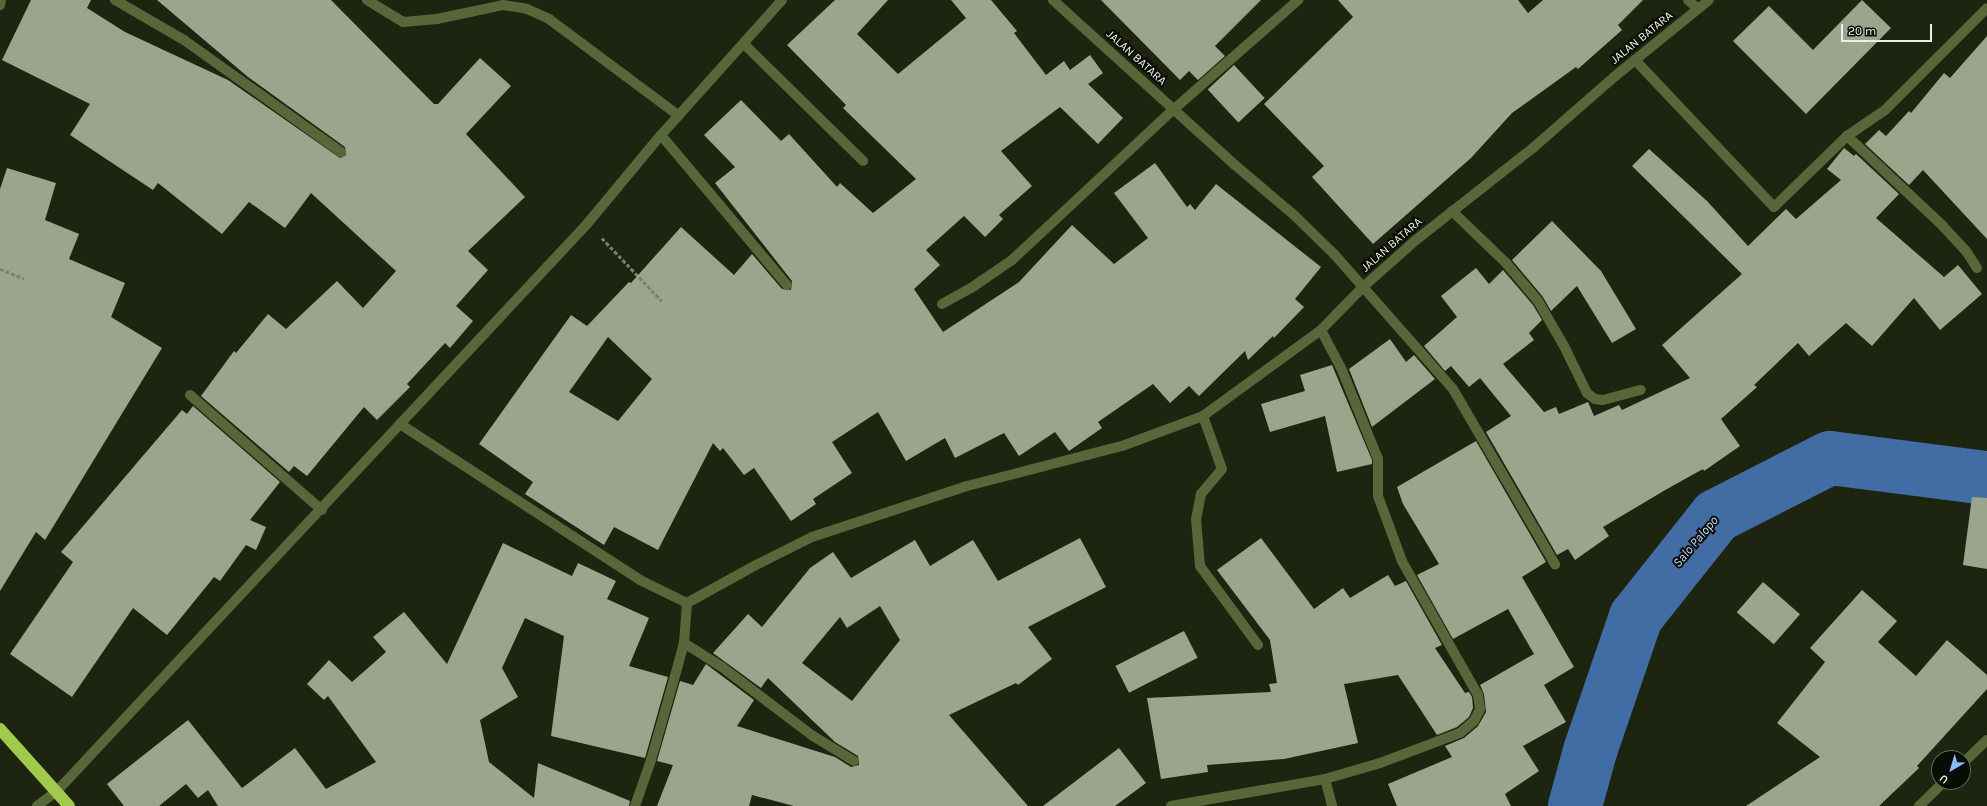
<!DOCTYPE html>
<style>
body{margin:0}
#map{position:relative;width:1987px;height:806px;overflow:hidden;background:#1d2510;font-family:Karla,sans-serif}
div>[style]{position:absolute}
.river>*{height:54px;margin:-27px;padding:0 27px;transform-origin:27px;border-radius:27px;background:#426da4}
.building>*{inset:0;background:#9ba58c;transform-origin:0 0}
.path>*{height:2.5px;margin-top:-1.25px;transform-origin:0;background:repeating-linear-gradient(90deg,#7a806f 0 4px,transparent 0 6px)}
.minor>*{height:10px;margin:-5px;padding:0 5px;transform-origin:5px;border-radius:5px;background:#576739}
.highway>*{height:12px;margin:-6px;padding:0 6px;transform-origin:6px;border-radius:6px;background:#a1c94c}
span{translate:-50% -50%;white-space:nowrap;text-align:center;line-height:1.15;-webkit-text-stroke:4px #090c05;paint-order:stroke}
.street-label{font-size:12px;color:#ebf0e3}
.water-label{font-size:13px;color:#c5defe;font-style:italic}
.north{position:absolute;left:1931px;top:750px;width:40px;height:40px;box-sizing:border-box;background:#090c05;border:1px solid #63675e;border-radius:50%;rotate:218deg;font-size:11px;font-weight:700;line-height:16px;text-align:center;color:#ebf0e3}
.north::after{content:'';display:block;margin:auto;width:14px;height:18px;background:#88bbfc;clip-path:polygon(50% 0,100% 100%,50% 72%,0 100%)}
.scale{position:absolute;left:1841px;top:24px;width:91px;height:18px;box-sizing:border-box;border:2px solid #ebf0e3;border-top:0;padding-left:5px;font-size:12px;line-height:14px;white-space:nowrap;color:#ebf0e3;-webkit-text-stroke:3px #090c05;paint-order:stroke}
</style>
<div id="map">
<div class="river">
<div style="left:1575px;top:806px;width:57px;rotate:-74.7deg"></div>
<div style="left:1590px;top:751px;width:142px;rotate:-71.1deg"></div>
<div style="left:1636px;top:617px;width:129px;rotate:-51.6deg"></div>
<div style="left:1716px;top:516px;width:128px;rotate:-27deg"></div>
<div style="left:1830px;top:458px;width:158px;rotate:7.3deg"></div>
</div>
<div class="building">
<div style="clip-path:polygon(31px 0,91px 0,87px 8px,125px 32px,228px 80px,340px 158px,346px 155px,345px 147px,248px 77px,157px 0,331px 0,434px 104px,438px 104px,480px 58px,511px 86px,466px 134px,525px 197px,468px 251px,488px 270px,456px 306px,473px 321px,450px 348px,445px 343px,407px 384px,410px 387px,377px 420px,364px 407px,307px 476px,294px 466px,289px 472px,201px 396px,234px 351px,236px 353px,268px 314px,286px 329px,337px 281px,363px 308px,396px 271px,311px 193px,285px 228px,249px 202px,222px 234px,158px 183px,153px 190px,70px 135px,90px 104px,2px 60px)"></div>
<div style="clip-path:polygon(evenodd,835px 0,888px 0,857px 34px,898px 74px,966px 18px,951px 0,991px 0,1017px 31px,1014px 33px,1046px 75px,1064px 61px,1070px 70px,1090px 55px,1103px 73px,1088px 84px,1123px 118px,1098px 144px,1060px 107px,1001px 151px,1032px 186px,999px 215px,1003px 219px,985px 237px,964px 216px,926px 250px,940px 265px,914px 289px,943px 332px,1019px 282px,1072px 225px,1114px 264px,1148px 238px,1114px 193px,1155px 163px,1187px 207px,1190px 204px,1195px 210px,1216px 184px,1321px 267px,1295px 299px,1304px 307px,1274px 338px,1273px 336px,1248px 360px,1245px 351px,1199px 396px,1189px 386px,1170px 403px,1153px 384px,1098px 422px,1102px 428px,1069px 451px,1055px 432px,1019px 456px,1004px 433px,955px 458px,945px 438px,906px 461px,878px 412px,832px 442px,852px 473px,813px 499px,816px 504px,791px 521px,754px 468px,744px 475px,723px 448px,720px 451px,713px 443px,658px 550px,614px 527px,604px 545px,525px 494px,533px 482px,479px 444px,571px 315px,587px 326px,629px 282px,631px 283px,681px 227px,734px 275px,752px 254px,782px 289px,791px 290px,792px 281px,715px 183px,735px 167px,704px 135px,741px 100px,781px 141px,789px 134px,837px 187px,840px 183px,873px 213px,916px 179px,843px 108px,846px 105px,787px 45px,835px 0,608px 337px,652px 379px,618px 421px,569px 392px,608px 337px)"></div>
<div style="clip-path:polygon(1101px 0,1261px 0,1215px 46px,1225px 56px,1198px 80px,1189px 71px,1180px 80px)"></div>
<div style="clip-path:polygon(1338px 0,1518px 0,1528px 13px,1543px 0,1643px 0,1618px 25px,1622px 30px,1578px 69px,1576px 67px,1512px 113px,1471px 158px,1373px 244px,1312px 177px,1324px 166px,1264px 104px,1353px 17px)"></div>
<div style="clip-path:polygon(1862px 0,1891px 28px,1806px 114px,1733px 41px,1769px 6px,1813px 50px)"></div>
<div style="clip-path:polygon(1987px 36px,1987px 239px,1923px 170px,1909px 185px,1865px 144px,1879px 130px,1886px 136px,1909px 111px,1911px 113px,1944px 73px,1950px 78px)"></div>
<div style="left:1234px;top:65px;width:45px;height:36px;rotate:47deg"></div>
<div style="clip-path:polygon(1844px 148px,1854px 156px,1856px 154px,1899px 194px,1876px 218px,1944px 277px,1958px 265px,1982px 294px,1940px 330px,1914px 298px,1872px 346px,1846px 323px,1809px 356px,1798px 343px,1754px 385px,1757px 387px,1721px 419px,1740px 446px,1704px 471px,1703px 469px,1667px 489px,1603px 527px,1609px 536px,1575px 560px,1568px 549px,1557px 555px,1486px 432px,1511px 416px,1480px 378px,1469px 387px,1451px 366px,1445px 371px,1424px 346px,1457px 317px,1441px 296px,1476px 268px,1489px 284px,1503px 270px,1533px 305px,1542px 320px,1529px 333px,1534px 340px,1503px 364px,1544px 412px,1556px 407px,1559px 414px,1588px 402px,1594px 416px,1619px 405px,1622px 410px,1690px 378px,1662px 345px,1742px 274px,1632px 166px,1649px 149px,1707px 201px,1748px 246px,1786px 209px,1796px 219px,1841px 180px,1827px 169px)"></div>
<div style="clip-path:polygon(7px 168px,56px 183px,45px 220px,79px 234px,69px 259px,125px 283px,111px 317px,162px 348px,45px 540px,36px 532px,0 591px,0 189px)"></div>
<div style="clip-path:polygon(1552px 221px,1601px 271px,1636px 329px,1612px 343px,1577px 286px,1551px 311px,1543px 297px,1512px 260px)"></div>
<div style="clip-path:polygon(1390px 339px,1406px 362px,1414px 355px,1435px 379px,1372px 427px,1349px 369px)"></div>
<div style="clip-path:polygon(1332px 365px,1372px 460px,1372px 464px,1337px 472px,1325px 416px,1270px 432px,1261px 404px,1305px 391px,1300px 375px)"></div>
<div style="clip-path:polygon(193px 406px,280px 482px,250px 520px,266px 527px,256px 550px,246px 545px,220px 581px,214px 577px,167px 635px,133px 608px,72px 697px,10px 654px,73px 562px,61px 552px,182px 410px,187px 414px)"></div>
<div style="clip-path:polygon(1476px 441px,1546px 562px,1522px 577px,1574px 667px,1544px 685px,1566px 722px,1523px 746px,1539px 771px,1505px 794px,1511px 806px,1397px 806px,1388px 784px,1452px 757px,1445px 746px,1464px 738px,1478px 726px,1486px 712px,1484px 694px,1480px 685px,1534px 654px,1508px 609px,1453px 639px,1417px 575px,1439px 564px,1403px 504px,1397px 487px)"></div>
<div style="clip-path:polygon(1972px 497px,1987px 498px,1987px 569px,1963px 565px)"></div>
<div style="clip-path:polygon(evenodd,1080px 538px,1106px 587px,1028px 627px,1052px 659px,1018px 685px,1016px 683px,949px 715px,1028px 806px,794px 806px,752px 795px,749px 806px,657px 806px,673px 765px,657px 761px,680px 681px,693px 685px,706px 664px,754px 700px,737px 726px,835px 757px,851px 767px,859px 765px,858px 756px,835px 742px,768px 678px,761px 688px,713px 653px,748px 614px,762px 627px,810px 568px,833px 552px,851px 578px,915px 540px,930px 566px,973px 540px,998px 581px,1080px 538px,880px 606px,900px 640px,852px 701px,802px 663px,840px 617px,847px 628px,880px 606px)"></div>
<div style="clip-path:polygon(1261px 538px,1314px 609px,1343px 588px,1350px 598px,1388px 575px,1395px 586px,1406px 581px,1442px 645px,1435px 648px,1465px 693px,1469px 692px,1472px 697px,1473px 708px,1469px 717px,1457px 727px,1437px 735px,1398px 675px,1344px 684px,1358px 743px,1284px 759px,1207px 765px,1208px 772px,1161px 779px,1147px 698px,1271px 692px,1269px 684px,1277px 683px,1270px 640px,1217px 570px)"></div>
<div style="clip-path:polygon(503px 543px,572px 576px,578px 563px,616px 581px,607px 599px,649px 618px,629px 666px,668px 677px,645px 758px,551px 736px,564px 636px,525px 618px,502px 668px,518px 697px,480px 720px,489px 762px,534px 798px,538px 763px,630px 801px,629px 806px,218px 806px,208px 790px,198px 798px,186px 784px,159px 806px,124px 806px,107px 784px,188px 720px,242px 788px,295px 748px,326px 789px,376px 762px,328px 696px,324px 700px,307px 684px,329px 660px,352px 682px,386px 652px,373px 637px,404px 612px,447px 664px)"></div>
<div style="left:1763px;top:582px;width:49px;height:40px;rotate:41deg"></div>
<div style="clip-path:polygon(1862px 590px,1897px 621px,1878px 642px,1916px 676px,1947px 640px,1987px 675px,1987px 689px,1917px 766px,1919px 768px,1879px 806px,1746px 806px,1820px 757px,1777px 723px,1825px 662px,1810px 648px)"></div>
<div style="left:1184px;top:631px;width:30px;height:77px;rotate:63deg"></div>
<div style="clip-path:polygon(1119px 748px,1146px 783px,1115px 806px,1043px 806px)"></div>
</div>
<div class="path">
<div style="left:602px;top:238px;width:87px;rotate:46.4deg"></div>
<div style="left:0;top:269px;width:26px;rotate:21deg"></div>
</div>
<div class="minor">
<div style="left:115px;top:0;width:80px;rotate:30.1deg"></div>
<div style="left:184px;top:40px;width:193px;rotate:35.5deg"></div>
<div style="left:367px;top:0;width:42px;rotate:31.4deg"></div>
<div style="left:403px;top:22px;width:34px;rotate:-5deg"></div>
<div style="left:437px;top:19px;width:67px;rotate:-12deg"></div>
<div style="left:503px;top:5px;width:24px;rotate:9deg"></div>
<div style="left:527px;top:9px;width:24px;rotate:24deg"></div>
<div style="left:549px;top:19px;width:162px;rotate:36.7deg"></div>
<div style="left:1053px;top:0;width:246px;rotate:42.2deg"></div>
<div style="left:1235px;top:165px;width:77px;rotate:40.3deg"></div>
<div style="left:1294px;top:215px;width:57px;rotate:44.3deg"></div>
<div style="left:1335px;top:255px;width:43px;rotate:48.8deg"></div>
<div style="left:1363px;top:287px;width:71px;rotate:-41.6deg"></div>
<div style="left:1416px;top:240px;width:150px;rotate:-38.2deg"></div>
<div style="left:1534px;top:147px;width:106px;rotate:-41.2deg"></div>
<div style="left:1614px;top:77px;width:122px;rotate:-39deg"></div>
<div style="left:1688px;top:0;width:13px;rotate:42deg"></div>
<div style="left:0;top:5px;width:5px;rotate:-79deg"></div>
<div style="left:744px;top:44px;width:167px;rotate:44.5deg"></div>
<div style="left:1635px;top:60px;width:202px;rotate:46.6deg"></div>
<div style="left:1774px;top:207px;width:102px;rotate:-44.2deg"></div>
<div style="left:661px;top:135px;width:196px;rotate:50deg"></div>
<div style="left:1452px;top:211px;width:75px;rotate:43.9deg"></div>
<div style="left:1506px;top:263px;width:50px;rotate:49.9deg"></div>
<div style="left:1538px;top:301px;width:52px;rotate:60deg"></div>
<div style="left:1564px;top:346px;width:52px;rotate:63.9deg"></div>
<div style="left:1587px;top:393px;width:10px;rotate:37deg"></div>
<div style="left:1595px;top:399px;width:8px;rotate:7deg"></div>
<div style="left:1603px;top:400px;width:39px;rotate:-15deg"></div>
<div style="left:1977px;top:268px;width:20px;rotate:-123deg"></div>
<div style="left:1966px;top:251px;width:34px;rotate:-133deg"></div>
<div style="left:1943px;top:226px;width:132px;rotate:-136.8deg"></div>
<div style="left:1847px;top:136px;width:46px;rotate:-34.4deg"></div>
<div style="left:1885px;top:110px;width:144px;rotate:-45deg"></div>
<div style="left:942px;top:304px;width:37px;rotate:-29deg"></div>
<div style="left:974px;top:286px;width:46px;rotate:-34.4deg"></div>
<div style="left:1012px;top:260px;width:220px;rotate:-43deg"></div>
<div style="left:1173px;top:110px;width:167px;rotate:-41.3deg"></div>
<div style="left:190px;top:395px;width:175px;rotate:41.1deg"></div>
<div style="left:1203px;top:416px;width:56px;rotate:70.3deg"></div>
<div style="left:1222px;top:469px;width:33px;rotate:130deg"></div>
<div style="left:1201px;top:494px;width:25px;rotate:101deg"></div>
<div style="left:1196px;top:519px;width:47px;rotate:85.1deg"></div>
<div style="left:1200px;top:566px;width:98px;rotate:53.7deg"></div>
<div style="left:400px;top:424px;width:286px;rotate:33deg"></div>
<div style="left:640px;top:580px;width:52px;rotate:26.1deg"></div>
<div style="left:687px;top:603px;width:77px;rotate:-28.9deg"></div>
<div style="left:754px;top:566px;width:65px;rotate:-26.6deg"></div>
<div style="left:812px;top:537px;width:163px;rotate:-18.2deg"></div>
<div style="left:967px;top:486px;width:160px;rotate:-14.5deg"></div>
<div style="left:1122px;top:446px;width:86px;rotate:-20.3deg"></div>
<div style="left:1203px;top:416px;width:146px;rotate:-36.1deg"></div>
<div style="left:1321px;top:330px;width:60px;rotate:-45.7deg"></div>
<div style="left:1363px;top:287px;width:136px;rotate:48.6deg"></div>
<div style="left:1453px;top:389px;width:203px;rotate:59.8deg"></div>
<div style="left:684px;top:643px;width:45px;rotate:32.3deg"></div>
<div style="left:722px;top:667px;width:114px;rotate:37.2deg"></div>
<div style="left:813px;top:736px;width:48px;rotate:31.4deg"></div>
<div style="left:1963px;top:763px;width:33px;rotate:-44deg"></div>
<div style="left:1325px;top:779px;width:28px;rotate:75deg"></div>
<div style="left:37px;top:806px;width:25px;rotate:-37deg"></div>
<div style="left:57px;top:791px;width:776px;rotate:-46.93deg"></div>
<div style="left:587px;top:224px;width:116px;rotate:-50.3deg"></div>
<div style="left:661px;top:135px;width:181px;rotate:-48.1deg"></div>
<div style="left:635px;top:806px;width:49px;rotate:-70.8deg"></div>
<div style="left:651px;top:760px;width:99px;rotate:-74.1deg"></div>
<div style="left:678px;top:665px;width:23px;rotate:-75deg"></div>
<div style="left:684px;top:643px;width:40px;rotate:-85.7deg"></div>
<div style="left:1171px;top:806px;width:156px;rotate:-9.9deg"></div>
<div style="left:1325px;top:779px;width:57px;rotate:-16.2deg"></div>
<div style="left:1380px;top:763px;width:85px;rotate:-20.6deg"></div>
<div style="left:1460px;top:733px;width:18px;rotate:-41deg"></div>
<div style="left:1474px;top:721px;width:13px;rotate:-63deg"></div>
<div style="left:1480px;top:709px;width:14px;rotate:-98deg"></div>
<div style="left:1478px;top:695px;width:154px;rotate:-119.6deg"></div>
<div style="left:1402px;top:561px;width:69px;rotate:-110.3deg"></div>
<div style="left:1378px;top:496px;width:37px;rotate:-90deg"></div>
<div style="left:1378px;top:459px;width:98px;rotate:-112.1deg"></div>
<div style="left:1341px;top:368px;width:43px;rotate:-117.8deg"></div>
<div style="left:1919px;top:806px;width:35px;rotate:-44deg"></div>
</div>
<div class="highway">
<div style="left:0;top:729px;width:103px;rotate:48.1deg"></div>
</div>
<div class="street-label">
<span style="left:1642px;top:38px;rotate:-39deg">JALAN BATARA</span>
<span style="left:1136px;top:58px;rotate:42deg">JALAN BATARA</span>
<span style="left:1392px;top:245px;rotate:-41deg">JALAN BATARA</span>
</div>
<div class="water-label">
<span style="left:1696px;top:542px;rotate:-50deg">Salo Palopo</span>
</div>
<div class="north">U</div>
<div class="scale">20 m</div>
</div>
